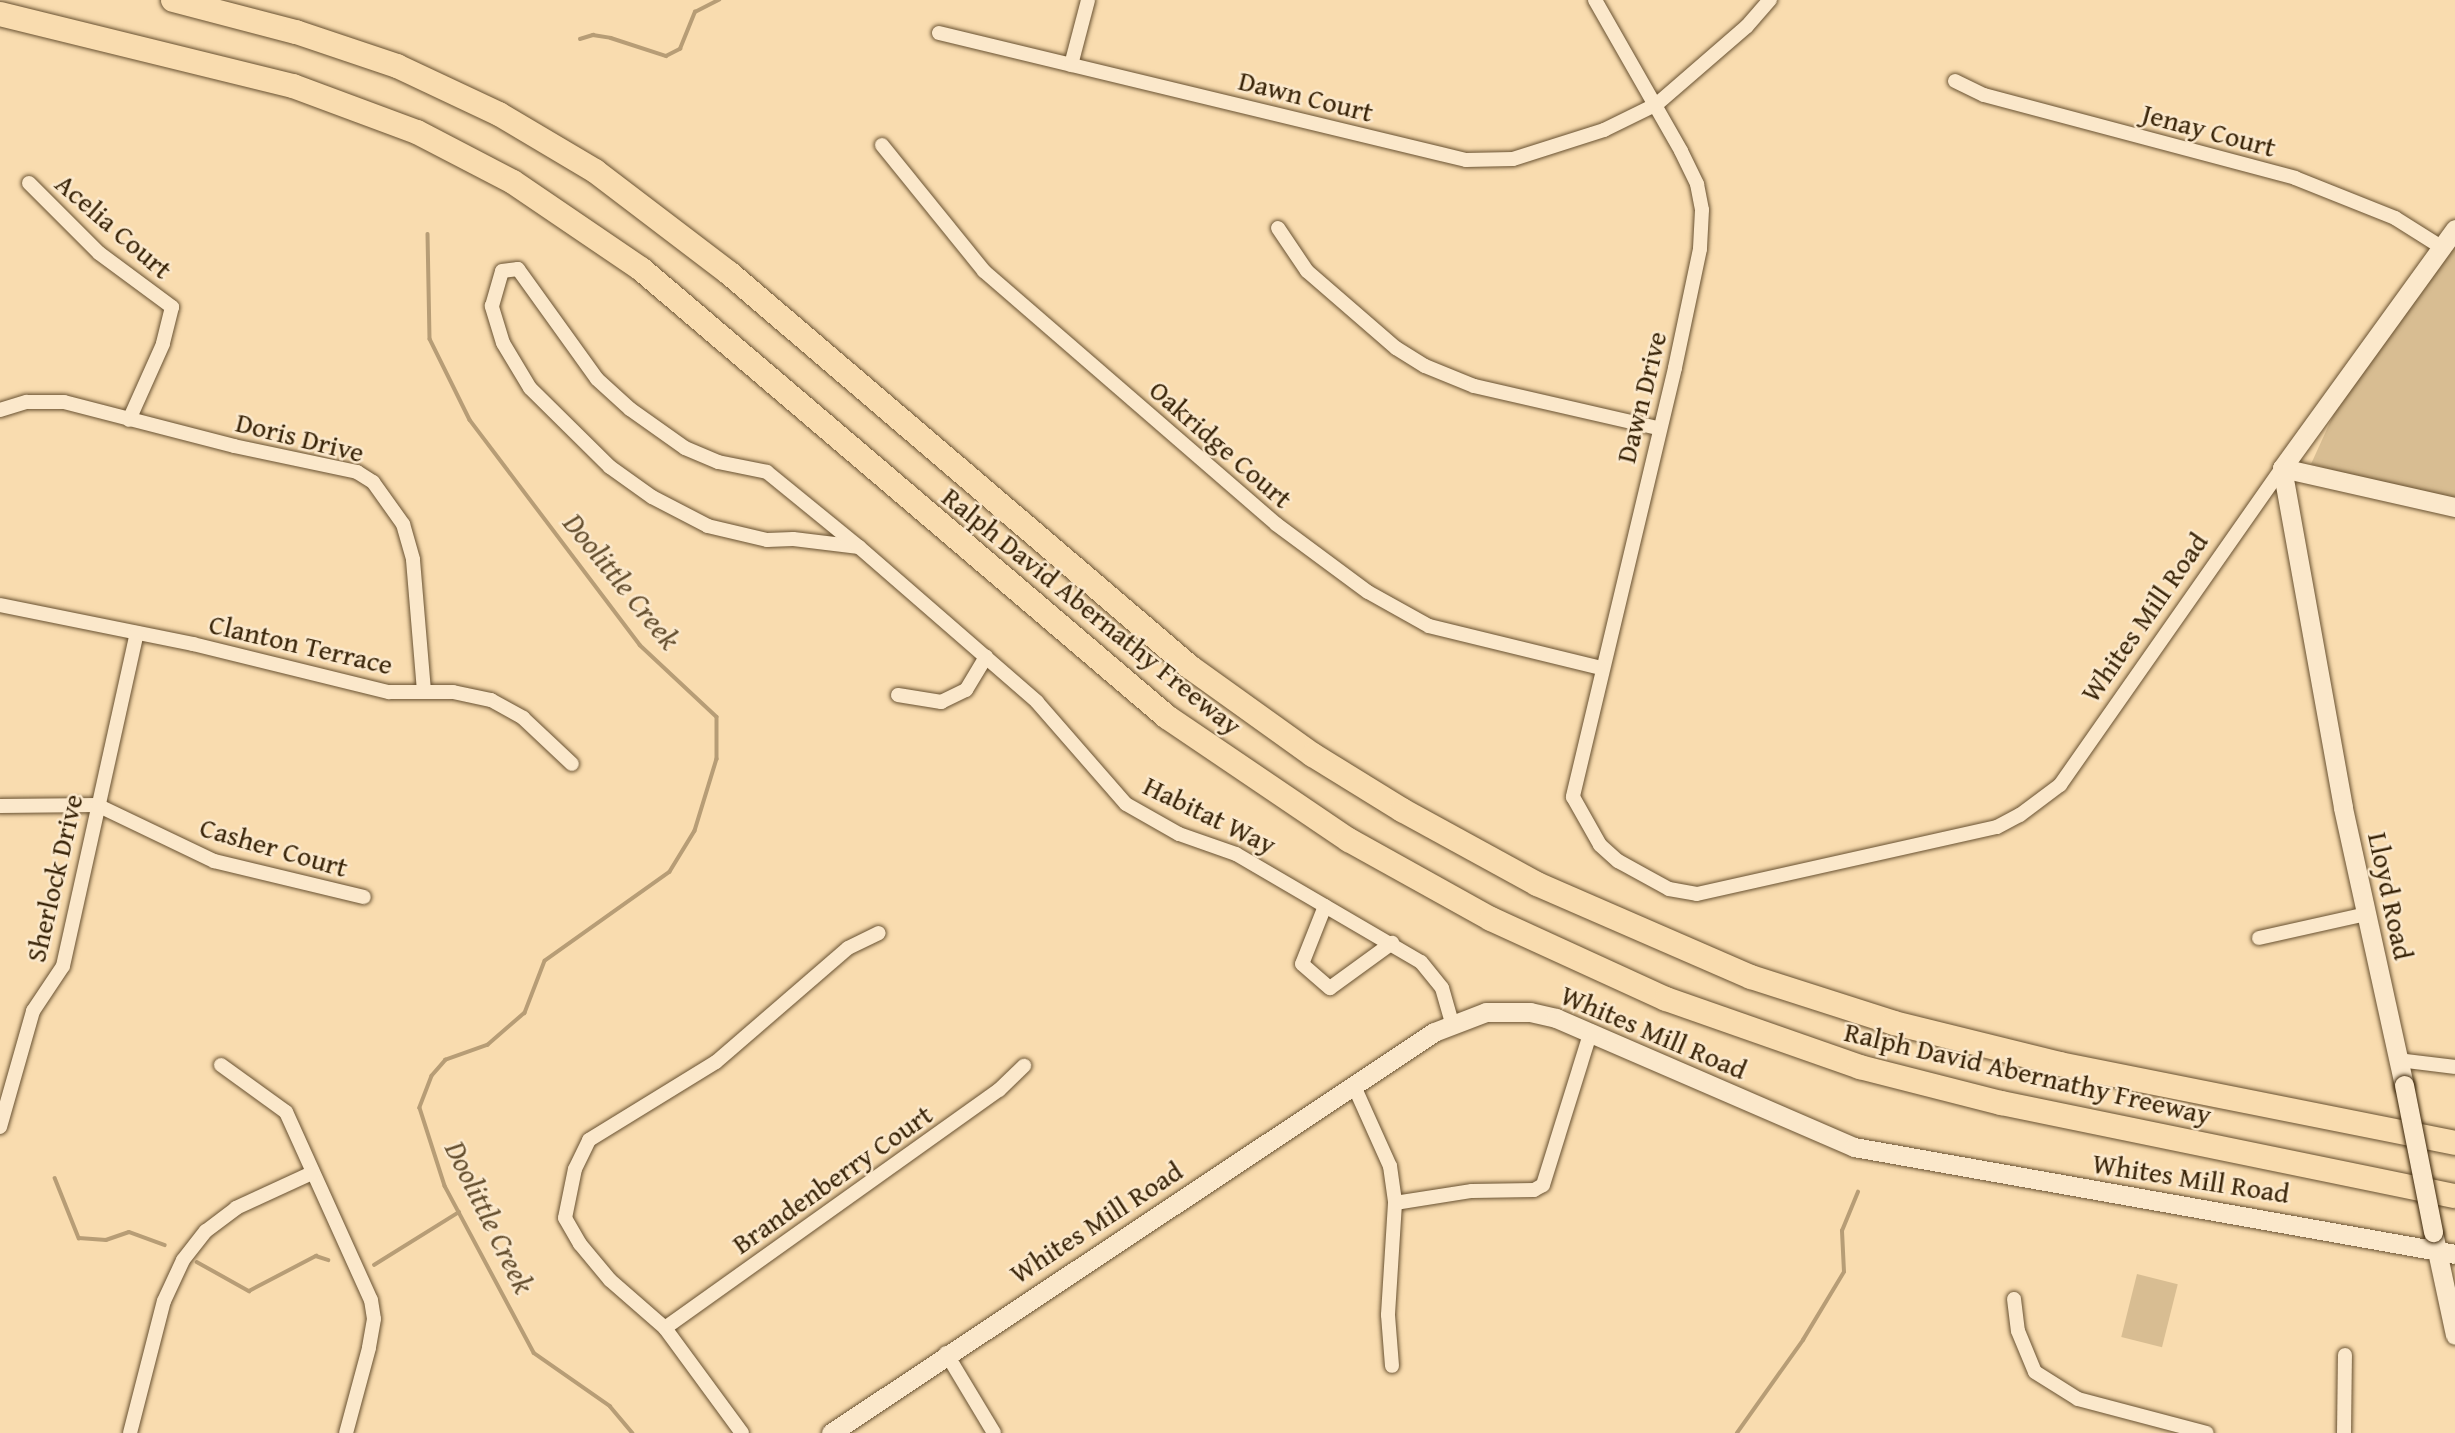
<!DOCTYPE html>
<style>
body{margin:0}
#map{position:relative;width:2455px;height:1433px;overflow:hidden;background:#f9dcaf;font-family:"Gentium Book Plus",serif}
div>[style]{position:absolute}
.green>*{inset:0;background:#d8bd92;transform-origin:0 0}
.stream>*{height:3.5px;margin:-1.75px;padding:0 1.75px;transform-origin:1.75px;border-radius:1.75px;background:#b79d76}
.roads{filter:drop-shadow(0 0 2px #685131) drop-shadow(0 0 2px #685131)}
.street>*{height:14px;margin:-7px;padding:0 7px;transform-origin:7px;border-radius:7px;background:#fbe8cb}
.secondary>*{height:19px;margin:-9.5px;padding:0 9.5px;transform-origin:9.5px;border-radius:9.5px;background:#fbe8cb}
.highway>*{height:24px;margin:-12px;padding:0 12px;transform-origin:12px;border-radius:12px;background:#f9dcaf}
.bridges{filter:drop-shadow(0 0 2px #382307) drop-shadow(0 0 2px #382307)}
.secondary-bridge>*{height:19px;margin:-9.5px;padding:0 9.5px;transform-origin:9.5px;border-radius:9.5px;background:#fbe8cb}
span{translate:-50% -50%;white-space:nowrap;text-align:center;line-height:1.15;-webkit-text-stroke:5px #fbe8cb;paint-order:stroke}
.street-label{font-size:28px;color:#382307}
.water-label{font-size:30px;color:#644e2e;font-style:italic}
</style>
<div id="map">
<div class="green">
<div style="clip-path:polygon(2455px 222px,2455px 503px,2311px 464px,2364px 348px)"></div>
<div style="left:2137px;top:1274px;width:42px;height:65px;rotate:14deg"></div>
</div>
<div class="stream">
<div style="left:580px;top:39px;width:14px;rotate:-17deg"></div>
<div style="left:593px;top:35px;width:18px;rotate:9deg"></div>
<div style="left:611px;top:38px;width:58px;rotate:18.1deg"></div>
<div style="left:666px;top:56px;width:16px;rotate:-27deg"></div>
<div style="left:680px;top:49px;width:40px;rotate:-68deg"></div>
<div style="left:695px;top:12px;width:27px;rotate:-27deg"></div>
<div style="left:428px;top:234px;width:105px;rotate:88.9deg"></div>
<div style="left:430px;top:339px;width:90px;rotate:63.7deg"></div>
<div style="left:470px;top:420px;width:282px;rotate:52.9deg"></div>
<div style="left:640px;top:645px;width:105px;rotate:43.1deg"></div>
<div style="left:717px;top:717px;width:42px;rotate:90deg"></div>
<div style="left:717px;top:759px;width:75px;rotate:107deg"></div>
<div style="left:695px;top:831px;width:48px;rotate:121.4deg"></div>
<div style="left:670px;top:872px;width:153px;rotate:144.5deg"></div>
<div style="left:545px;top:961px;width:56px;rotate:111deg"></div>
<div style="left:525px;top:1013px;width:49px;rotate:139.1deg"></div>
<div style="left:488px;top:1045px;width:45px;rotate:160.3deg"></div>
<div style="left:446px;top:1060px;width:21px;rotate:131deg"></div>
<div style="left:432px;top:1076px;width:34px;rotate:111deg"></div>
<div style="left:420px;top:1108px;width:82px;rotate:72.2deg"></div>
<div style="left:445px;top:1186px;width:189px;rotate:61.9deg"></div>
<div style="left:534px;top:1353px;width:93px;rotate:34.9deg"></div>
<div style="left:610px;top:1406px;width:35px;rotate:50deg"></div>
<div style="left:55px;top:1178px;width:65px;rotate:68.2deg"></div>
<div style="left:79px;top:1238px;width:27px;rotate:4deg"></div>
<div style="left:106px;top:1240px;width:24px;rotate:-19deg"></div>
<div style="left:129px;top:1232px;width:38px;rotate:20deg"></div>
<div style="left:197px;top:1262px;width:60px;rotate:29.1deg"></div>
<div style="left:249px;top:1291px;width:76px;rotate:-27.6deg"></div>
<div style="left:316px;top:1256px;width:13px;rotate:18deg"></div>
<div style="left:374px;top:1265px;width:100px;rotate:-31.9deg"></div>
<div style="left:1737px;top:1433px;width:114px;rotate:-54.6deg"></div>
<div style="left:1803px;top:1340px;width:79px;rotate:-58.9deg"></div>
<div style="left:1844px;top:1272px;width:41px;rotate:-92.8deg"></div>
<div style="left:1842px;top:1231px;width:42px;rotate:-67.7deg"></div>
</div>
<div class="roads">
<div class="street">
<div style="left:1595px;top:0;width:174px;rotate:60.3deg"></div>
<div style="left:1681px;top:151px;width:37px;rotate:64deg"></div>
<div style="left:1697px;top:184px;width:26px;rotate:79deg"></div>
<div style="left:1702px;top:210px;width:39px;rotate:93deg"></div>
<div style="left:1700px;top:249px;width:122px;rotate:101.9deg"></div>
<div style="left:1675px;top:368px;width:441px;rotate:103.4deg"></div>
<div style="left:1573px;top:797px;width:55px;rotate:60.6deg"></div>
<div style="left:1600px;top:845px;width:24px;rotate:42deg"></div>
<div style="left:1618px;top:861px;width:58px;rotate:28.8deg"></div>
<div style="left:1669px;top:889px;width:28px;rotate:10deg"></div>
<div style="left:1697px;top:894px;width:307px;rotate:-12.6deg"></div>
<div style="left:1997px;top:827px;width:26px;rotate:-28deg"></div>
<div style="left:2020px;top:815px;width:50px;rotate:-36.9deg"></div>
<div style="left:2060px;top:785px;width:387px;rotate:-55deg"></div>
<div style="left:939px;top:33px;width:542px;rotate:13.55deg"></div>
<div style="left:1466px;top:160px;width:47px;rotate:-1.2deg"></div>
<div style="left:1513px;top:159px;width:96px;rotate:-17.7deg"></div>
<div style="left:1604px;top:130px;width:59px;rotate:-26.1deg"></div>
<div style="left:1657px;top:104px;width:119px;rotate:-40.9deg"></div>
<div style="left:1747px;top:26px;width:35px;rotate:-49deg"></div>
<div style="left:1071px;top:65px;width:67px;rotate:-75.3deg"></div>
<div style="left:1955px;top:81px;width:32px;rotate:26deg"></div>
<div style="left:1984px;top:95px;width:322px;rotate:14.9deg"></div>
<div style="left:2295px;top:178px;width:108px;rotate:21.8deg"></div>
<div style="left:2395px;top:218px;width:54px;rotate:32.2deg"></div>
<div style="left:882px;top:145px;width:162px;rotate:51deg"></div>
<div style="left:984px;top:271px;width:386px;rotate:40.9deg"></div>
<div style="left:1276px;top:524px;width:114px;rotate:36.5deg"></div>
<div style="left:1368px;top:592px;width:70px;rotate:29.1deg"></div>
<div style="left:1429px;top:626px;width:177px;rotate:13.7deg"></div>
<div style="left:29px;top:183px;width:99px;rotate:45deg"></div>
<div style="left:99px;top:253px;width:91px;rotate:36.5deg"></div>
<div style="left:172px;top:307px;width:38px;rotate:104deg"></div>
<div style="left:163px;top:344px;width:83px;rotate:114.1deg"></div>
<div style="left:1278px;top:228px;width:52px;rotate:56deg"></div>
<div style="left:1307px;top:271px;width:118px;rotate:40.9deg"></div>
<div style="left:1396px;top:348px;width:34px;rotate:32deg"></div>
<div style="left:1425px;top:366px;width:53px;rotate:22.2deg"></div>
<div style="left:1474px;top:386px;width:189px;rotate:12.9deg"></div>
<div style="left:0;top:410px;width:28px;rotate:-17deg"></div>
<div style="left:27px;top:402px;width:37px"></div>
<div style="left:64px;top:402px;width:176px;rotate:14.5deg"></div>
<div style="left:234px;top:446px;width:126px;rotate:11.9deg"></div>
<div style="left:357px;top:472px;width:19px;rotate:32deg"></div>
<div style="left:373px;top:482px;width:52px;rotate:54.5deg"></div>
<div style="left:403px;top:524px;width:37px;rotate:74deg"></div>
<div style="left:413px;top:560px;width:131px;rotate:85.2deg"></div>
<div style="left:859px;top:547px;width:66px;rotate:-173.1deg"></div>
<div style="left:793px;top:539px;width:26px;rotate:178deg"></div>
<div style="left:767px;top:540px;width:61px;rotate:-166.7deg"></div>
<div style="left:708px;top:526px;width:63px;rotate:-152.6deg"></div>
<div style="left:652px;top:497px;width:52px;rotate:-144.5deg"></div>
<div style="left:610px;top:467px;width:112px;rotate:-135.4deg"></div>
<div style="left:530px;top:388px;width:52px;rotate:-121deg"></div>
<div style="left:503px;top:343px;width:39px;rotate:-107deg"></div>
<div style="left:492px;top:306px;width:36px;rotate:-74deg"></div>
<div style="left:502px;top:271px;width:16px;rotate:-7deg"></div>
<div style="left:518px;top:269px;width:135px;rotate:54.3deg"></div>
<div style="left:597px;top:379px;width:45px;rotate:42.3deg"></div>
<div style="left:630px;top:409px;width:67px;rotate:35.3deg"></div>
<div style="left:685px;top:448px;width:36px;rotate:23deg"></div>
<div style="left:718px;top:462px;width:50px;rotate:11.5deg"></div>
<div style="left:767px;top:472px;width:119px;rotate:39.2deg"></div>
<div style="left:859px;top:547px;width:236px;rotate:41deg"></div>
<div style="left:1037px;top:702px;width:135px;rotate:48.9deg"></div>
<div style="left:1126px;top:804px;width:61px;rotate:29.5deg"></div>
<div style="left:1179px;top:834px;width:60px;rotate:19.3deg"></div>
<div style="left:1236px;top:854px;width:214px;rotate:30.3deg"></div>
<div style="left:1421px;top:962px;width:33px;rotate:51deg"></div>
<div style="left:1442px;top:988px;width:36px;rotate:74deg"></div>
<div style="left:0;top:605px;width:197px;rotate:11.4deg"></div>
<div style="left:193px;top:644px;width:202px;rotate:13.8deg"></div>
<div style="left:389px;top:692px;width:64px"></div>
<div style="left:453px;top:692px;width:39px;rotate:12deg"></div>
<div style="left:491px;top:700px;width:37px;rotate:29deg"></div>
<div style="left:523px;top:718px;width:67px;rotate:43.2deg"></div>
<div style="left:898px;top:695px;width:44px;rotate:9.2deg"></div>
<div style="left:941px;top:702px;width:28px;rotate:-26deg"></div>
<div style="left:966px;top:690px;width:39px;rotate:-59deg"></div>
<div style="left:0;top:806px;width:97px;rotate:-0.6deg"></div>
<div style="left:97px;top:805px;width:130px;rotate:25.6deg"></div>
<div style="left:214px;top:861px;width:154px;rotate:13.5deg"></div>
<div style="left:1325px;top:906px;width:62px;rotate:111.6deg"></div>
<div style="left:1302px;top:964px;width:37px;rotate:41deg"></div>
<div style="left:1330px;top:988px;width:77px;rotate:-36deg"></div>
<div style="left:2259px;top:938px;width:110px;rotate:-12.6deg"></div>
<div style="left:2398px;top:1060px;width:57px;rotate:7deg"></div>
<div style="left:221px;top:1065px;width:80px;rotate:35.9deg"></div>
<div style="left:286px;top:1112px;width:206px;rotate:65.7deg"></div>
<div style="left:371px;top:1300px;width:19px;rotate:81deg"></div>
<div style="left:374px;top:1319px;width:29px;rotate:100deg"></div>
<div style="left:369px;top:1348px;width:88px;rotate:105.1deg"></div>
<div style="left:1354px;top:1086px;width:88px;rotate:65.8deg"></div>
<div style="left:1390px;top:1166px;width:37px;rotate:82deg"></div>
<div style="left:1395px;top:1203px;width:112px;rotate:93.6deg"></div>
<div style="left:1388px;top:1315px;width:51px;rotate:85.5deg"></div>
<div style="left:0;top:1127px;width:121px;rotate:-74.1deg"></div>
<div style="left:33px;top:1011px;width:54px;rotate:-56.3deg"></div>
<div style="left:63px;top:966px;width:341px;rotate:-77.5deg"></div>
<div style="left:1395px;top:1203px;width:78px;rotate:-8.9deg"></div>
<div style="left:1472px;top:1191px;width:62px;rotate:-0.9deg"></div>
<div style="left:1534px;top:1190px;width:10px;rotate:-29deg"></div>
<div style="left:1543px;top:1185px;width:161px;rotate:-72.7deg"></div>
<div style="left:2014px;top:1299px;width:32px;rotate:83deg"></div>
<div style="left:2018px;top:1331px;width:44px;rotate:67.5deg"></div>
<div style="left:2035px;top:1372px;width:51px;rotate:32.1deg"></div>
<div style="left:2078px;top:1399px;width:133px;rotate:14.8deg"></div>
<div style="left:665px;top:1328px;width:410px;rotate:-35.5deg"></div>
<div style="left:999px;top:1090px;width:35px;rotate:-44deg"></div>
<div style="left:946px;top:1353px;width:93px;rotate:59deg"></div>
<div style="left:130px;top:1433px;width:136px;rotate:-75.6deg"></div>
<div style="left:164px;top:1301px;width:45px;rotate:-65.1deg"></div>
<div style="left:183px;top:1260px;width:37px;rotate:-52deg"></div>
<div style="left:206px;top:1231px;width:38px;rotate:-37deg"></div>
<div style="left:236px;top:1208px;width:84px;rotate:-24.7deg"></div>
<div style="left:742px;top:1433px;width:130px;rotate:-126.3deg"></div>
<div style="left:665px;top:1328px;width:73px;rotate:-138.9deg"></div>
<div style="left:610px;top:1280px;width:47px;rotate:-129.8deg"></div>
<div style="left:580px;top:1244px;width:30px;rotate:-120deg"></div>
<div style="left:565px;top:1218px;width:50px;rotate:-78.5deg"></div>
<div style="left:575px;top:1169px;width:32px;rotate:-64deg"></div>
<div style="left:589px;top:1140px;width:149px;rotate:-31.6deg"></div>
<div style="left:716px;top:1062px;width:174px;rotate:-40.8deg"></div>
<div style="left:848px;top:948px;width:34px;rotate:-26deg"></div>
<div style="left:2344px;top:1433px;width:78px;rotate:-89.3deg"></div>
</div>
<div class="secondary">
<div style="left:2282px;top:468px;width:345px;rotate:79.8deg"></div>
<div style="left:2343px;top:808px;width:284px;rotate:77.6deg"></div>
<div style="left:2282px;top:468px;width:295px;rotate:-54.1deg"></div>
<div style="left:2282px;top:468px;width:177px;rotate:12.7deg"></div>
<div style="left:2434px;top:1237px;width:100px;rotate:77.9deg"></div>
<div style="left:831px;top:1433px;width:724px;rotate:-33.62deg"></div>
<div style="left:1434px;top:1032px;width:56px;rotate:-21deg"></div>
<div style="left:1486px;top:1012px;width:44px"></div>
<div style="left:1530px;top:1012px;width:27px;rotate:13deg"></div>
<div style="left:1556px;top:1018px;width:325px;rotate:23.4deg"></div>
<div style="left:1854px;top:1147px;width:610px;rotate:10.09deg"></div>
</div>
<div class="highway">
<div style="left:173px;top:0;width:127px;rotate:14.6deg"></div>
<div style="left:296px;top:32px;width:107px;rotate:18.6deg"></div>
<div style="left:397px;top:66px;width:113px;rotate:25.2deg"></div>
<div style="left:499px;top:114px;width:112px;rotate:30.7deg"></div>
<div style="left:595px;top:171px;width:168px;rotate:37.3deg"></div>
<div style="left:729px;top:273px;width:606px;rotate:40.52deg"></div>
<div style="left:1190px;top:667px;width:151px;rotate:35.6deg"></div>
<div style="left:1313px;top:755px;width:105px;rotate:31.7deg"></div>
<div style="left:1402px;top:810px;width:154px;rotate:28.7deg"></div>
<div style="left:1537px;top:884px;width:233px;rotate:23.5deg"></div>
<div style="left:1751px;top:977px;width:150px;rotate:17.8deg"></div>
<div style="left:1894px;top:1023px;width:171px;rotate:13.9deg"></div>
<div style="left:2060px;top:1064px;width:403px;rotate:11.3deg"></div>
<div style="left:0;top:14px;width:302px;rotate:13.8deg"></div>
<div style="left:293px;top:86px;width:132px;rotate:20.4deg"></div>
<div style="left:417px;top:132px;width:108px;rotate:27.5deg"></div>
<div style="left:513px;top:182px;width:155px;rotate:34.2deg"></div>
<div style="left:641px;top:269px;width:691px;rotate:40.42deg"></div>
<div style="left:1167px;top:717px;width:220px;rotate:34.1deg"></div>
<div style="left:1349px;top:840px;width:162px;rotate:29.1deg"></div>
<div style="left:1491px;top:919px;width:192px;rotate:24.6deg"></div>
<div style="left:1666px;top:999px;width:206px;rotate:19.3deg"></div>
<div style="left:1860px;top:1067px;width:146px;rotate:14.3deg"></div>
<div style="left:2001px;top:1103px;width:463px;rotate:11.6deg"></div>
</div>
</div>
<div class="bridges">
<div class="secondary-bridge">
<div style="left:2404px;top:1085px;width:150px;rotate:78.8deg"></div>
</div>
</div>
<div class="street-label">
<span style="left:1306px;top:96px;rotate:14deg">Dawn Court</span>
<span style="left:2209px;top:130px;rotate:15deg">Jenay Court</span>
<span style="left:114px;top:226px;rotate:41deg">Acelia Court</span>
<span style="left:1641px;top:397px;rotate:-76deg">Dawn Drive</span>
<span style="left:300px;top:437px;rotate:14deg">Doris Drive</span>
<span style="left:1221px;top:444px;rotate:41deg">Oakridge Court</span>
<span style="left:1092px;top:611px;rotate:39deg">Ralph David Abernathy Freeway</span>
<span style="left:2144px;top:617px;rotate:-55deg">Whites Mill Road</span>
<span style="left:301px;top:644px;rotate:13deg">Clanton Terrace</span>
<span style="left:1210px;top:815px;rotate:26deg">Habitat Way</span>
<span style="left:274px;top:847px;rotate:16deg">Casher Court</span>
<span style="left:54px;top:878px;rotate:-77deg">Sherlock Drive</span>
<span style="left:2391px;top:896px;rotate:78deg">Lloyd Road</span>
<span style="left:1654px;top:1032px;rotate:23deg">Whites Mill Road</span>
<span style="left:2028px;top:1073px;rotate:13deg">Ralph David Abernathy Freeway</span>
<span style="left:2191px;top:1178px;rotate:9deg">Whites Mill Road</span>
<span style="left:832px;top:1179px;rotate:-35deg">Brandenberry Court</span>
<span style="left:1096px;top:1222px;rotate:-33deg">Whites Mill Road</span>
</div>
<div class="water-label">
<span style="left:622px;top:581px;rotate:51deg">Doolittle Creek</span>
<span style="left:490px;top:1217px;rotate:64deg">Doolittle Creek</span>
</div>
</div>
